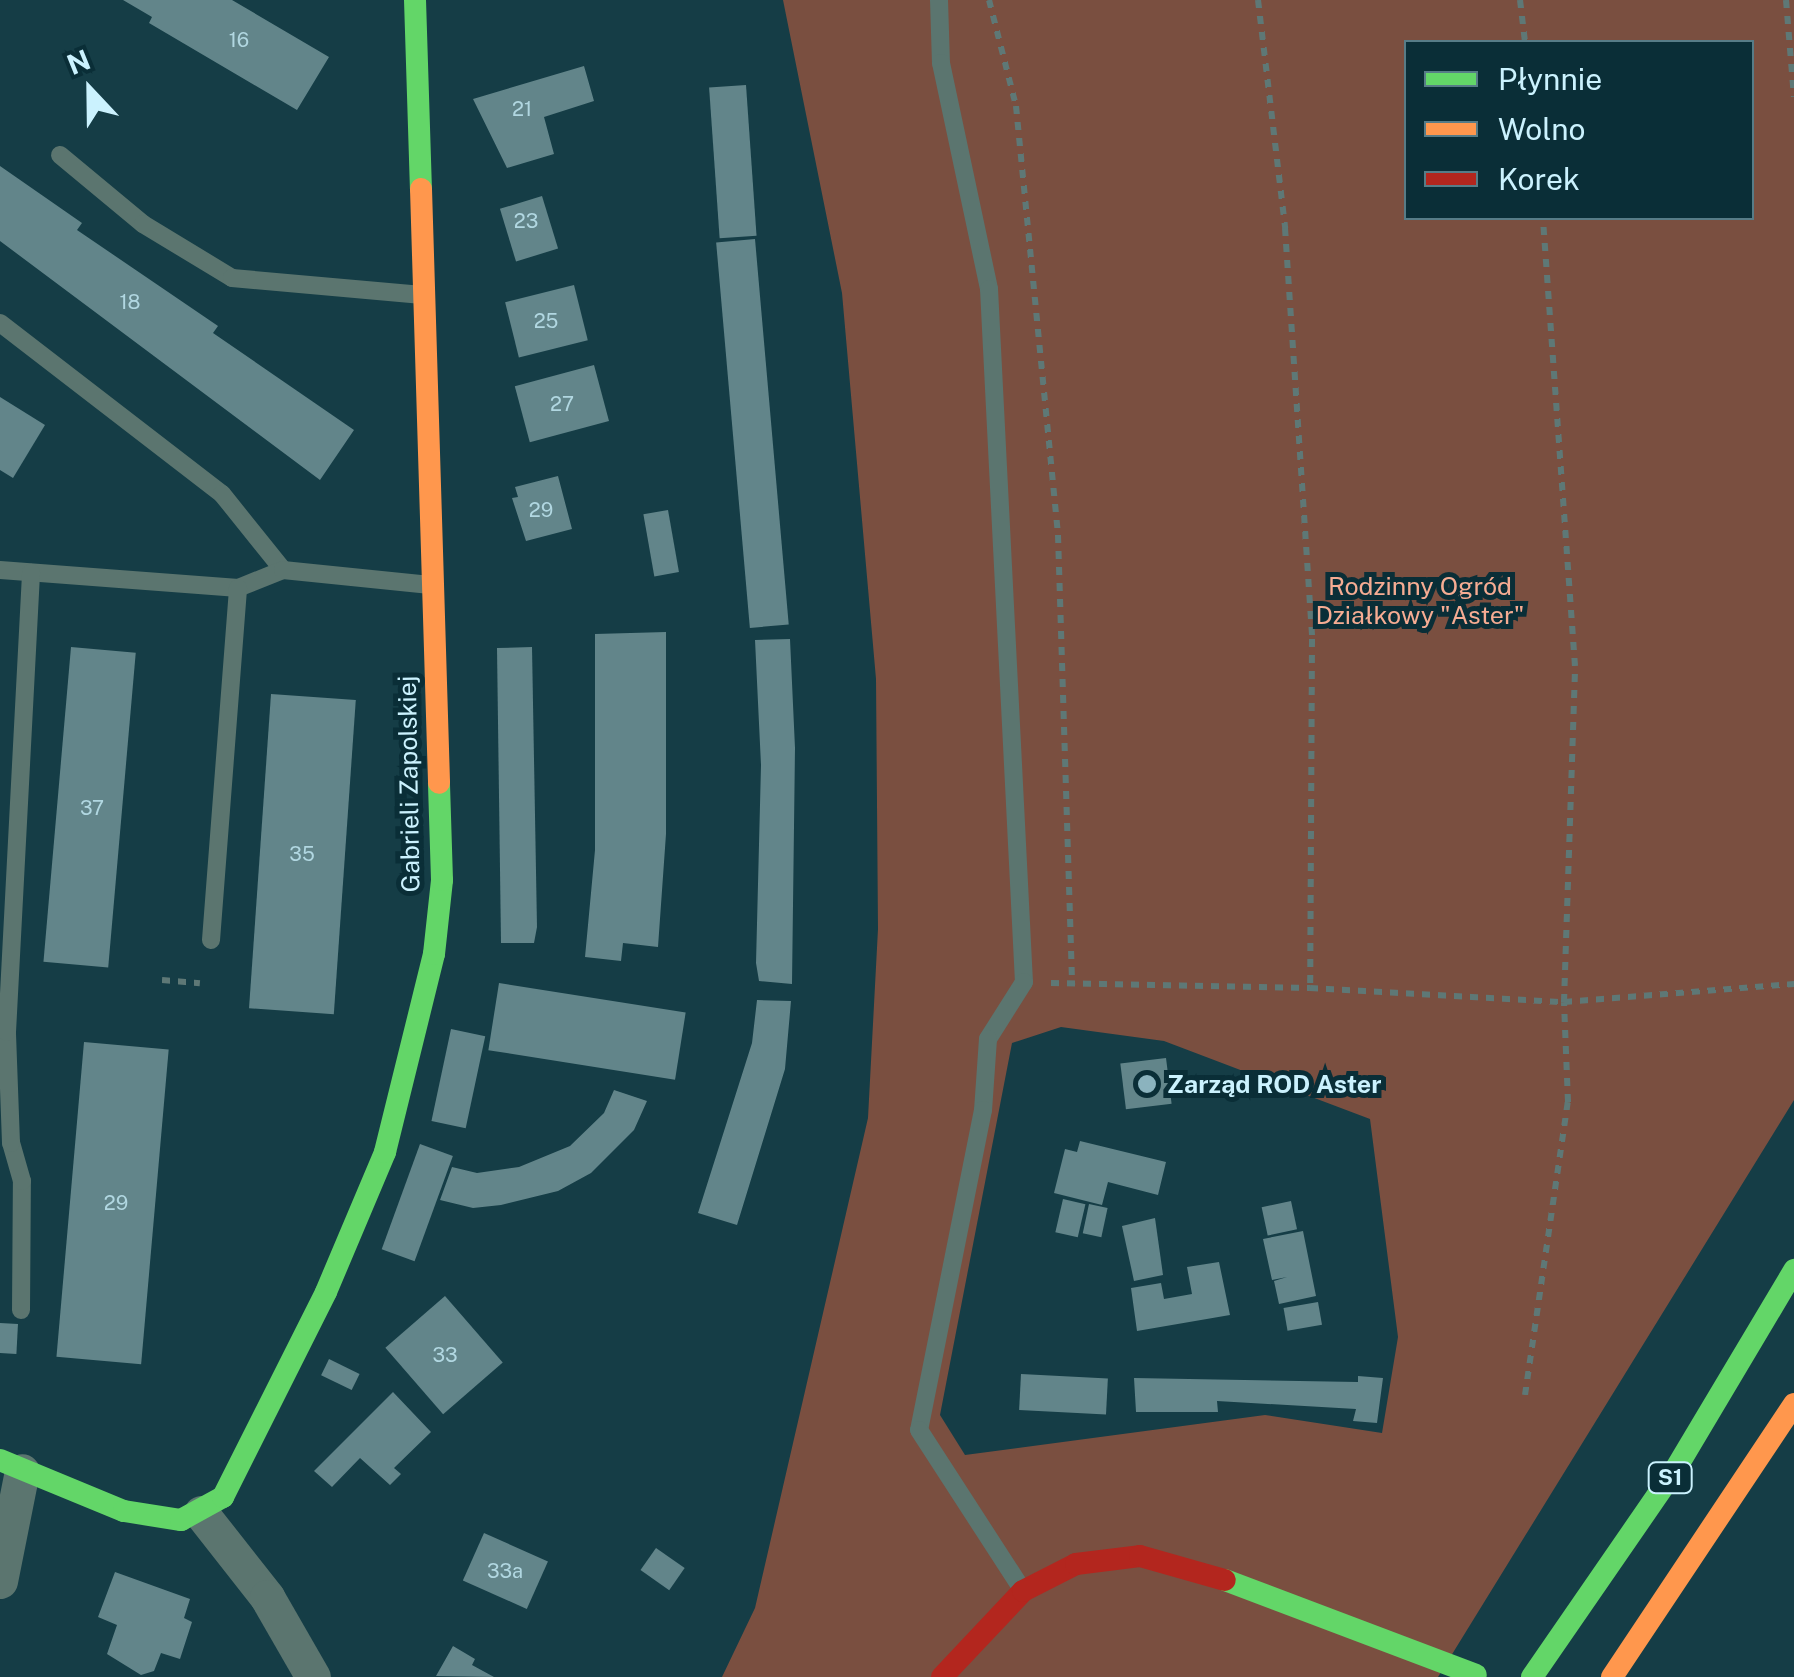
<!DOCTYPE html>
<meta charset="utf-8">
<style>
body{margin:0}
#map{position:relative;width:1794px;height:1677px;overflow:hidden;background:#153d46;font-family:"Public Sans",sans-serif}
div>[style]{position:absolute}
.green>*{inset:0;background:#7a4f40}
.building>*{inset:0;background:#62858a;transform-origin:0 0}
.path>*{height:6px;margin-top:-3px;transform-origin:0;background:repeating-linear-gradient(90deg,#5e7876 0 8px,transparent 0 16px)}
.lane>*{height:18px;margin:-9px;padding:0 9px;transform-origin:9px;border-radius:9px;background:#5b756f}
.street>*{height:35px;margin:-17.5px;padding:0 17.5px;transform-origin:17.5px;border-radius:17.5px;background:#5b756f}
.fast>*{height:22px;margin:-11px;padding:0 11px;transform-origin:11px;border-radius:11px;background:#63d668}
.slow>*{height:22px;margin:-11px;padding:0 11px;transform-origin:11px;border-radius:11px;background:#ff974d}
.jam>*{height:22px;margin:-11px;padding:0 11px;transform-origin:11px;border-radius:11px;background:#b3261e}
.dots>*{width:28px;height:28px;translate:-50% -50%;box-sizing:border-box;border:5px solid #0a2e37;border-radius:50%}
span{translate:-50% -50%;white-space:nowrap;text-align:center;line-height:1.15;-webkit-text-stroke:10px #0a2e37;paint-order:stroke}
.number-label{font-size:20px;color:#b1d7e1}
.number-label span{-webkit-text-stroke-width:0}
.shield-label span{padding:2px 8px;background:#0a2e37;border:2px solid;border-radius:8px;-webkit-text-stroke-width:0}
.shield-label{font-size:22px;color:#cbf2fe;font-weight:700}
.park-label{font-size:25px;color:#f6ac93}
.street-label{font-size:25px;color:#cbf2fe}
.poi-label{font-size:25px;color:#cbf2fe;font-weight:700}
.left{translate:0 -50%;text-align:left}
.legend{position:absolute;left:1404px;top:40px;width:350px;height:180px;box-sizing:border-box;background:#0a2e37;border:2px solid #577c87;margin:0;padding:12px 18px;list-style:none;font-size:30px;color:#cbf2fe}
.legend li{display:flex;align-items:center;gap:20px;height:50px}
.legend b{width:50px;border:2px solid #577c87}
.north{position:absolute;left:40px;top:40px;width:100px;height:100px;-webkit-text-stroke:8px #0a2e37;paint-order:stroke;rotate:338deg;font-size:28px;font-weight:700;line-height:40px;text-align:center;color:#cbf2fe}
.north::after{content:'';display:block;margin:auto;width:35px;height:45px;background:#cbf2fe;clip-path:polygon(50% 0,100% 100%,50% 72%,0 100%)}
</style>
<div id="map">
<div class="green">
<div style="clip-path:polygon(evenodd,783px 0,1794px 0,1794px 1100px,1438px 1677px,722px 1677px,755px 1608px,868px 1118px,878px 929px,876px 679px,842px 293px,783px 0,1406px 42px,1752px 42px,1752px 218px,1406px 218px,1406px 42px,783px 0,1061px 1027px,1164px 1041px,1370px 1119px,1398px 1337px,1382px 1433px,1265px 1415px,965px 1455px,940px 1415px,1012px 1043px,1061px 1027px)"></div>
</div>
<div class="building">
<div style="clip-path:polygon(123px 0,232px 0,329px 57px,297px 110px,149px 23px,152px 17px)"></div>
<div style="clip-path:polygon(584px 66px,594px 101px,544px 117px,554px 154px,507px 168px,473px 99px)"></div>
<div style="left:746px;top:85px;width:151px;height:37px;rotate:86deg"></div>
<div style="clip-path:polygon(0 166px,82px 223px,77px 230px,218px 326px,213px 333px,354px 430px,320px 480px,0 241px)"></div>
<div style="left:542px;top:196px;width:55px;height:44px;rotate:73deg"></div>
<div style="left:755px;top:239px;width:387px;height:39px;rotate:85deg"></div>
<div style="left:574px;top:285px;width:57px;height:71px;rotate:76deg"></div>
<div style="left:594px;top:365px;width:58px;height:82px;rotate:75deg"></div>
<div style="clip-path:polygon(0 397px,45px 425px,13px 478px,0 470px)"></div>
<div style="clip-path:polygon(558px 476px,572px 529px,526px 541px,512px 498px,518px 497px,515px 487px)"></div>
<div style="left:668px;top:510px;width:63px;height:25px;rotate:80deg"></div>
<div style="clip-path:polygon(666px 632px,666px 834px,658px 947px,623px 943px,621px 961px,585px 957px,595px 850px,595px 634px)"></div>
<div style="clip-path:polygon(790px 639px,795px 748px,792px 984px,759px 981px,756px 963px,761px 765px,755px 640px)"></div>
<div style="left:71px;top:647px;width:65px;height:316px;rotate:5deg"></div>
<div style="clip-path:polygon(532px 647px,537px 927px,534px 943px,501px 943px,497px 648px)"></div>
<div style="left:271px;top:694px;width:85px;height:315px;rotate:4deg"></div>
<div style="left:499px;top:983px;width:189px;height:68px;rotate:9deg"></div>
<div style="clip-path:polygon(757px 1000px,791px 1001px,785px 1069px,737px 1225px,698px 1213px,752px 1043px)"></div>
<div style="left:451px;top:1029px;width:35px;height:94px;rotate:12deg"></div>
<div style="left:84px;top:1042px;width:85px;height:316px;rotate:5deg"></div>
<div style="left:1166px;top:1058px;width:46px;height:46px;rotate:83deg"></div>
<div style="clip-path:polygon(614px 1090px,647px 1101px,634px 1130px,591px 1173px,558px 1191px,501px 1205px,473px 1208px,440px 1200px,452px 1167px,477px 1173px,519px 1167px,570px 1146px,604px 1113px)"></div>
<div style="clip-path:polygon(1080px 1141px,1166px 1162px,1158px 1195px,1108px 1182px,1102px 1205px,1054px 1193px,1065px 1149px,1077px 1152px)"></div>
<div style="left:420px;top:1144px;width:35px;height:112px;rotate:20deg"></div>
<div style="left:1063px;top:1199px;width:23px;height:34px;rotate:13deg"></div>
<div style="left:1291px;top:1201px;width:29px;height:30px;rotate:78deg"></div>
<div style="left:1089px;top:1204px;width:19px;height:30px;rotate:12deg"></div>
<div style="clip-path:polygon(1155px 1218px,1163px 1275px,1134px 1281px,1122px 1226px)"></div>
<div style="clip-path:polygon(1303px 1231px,1316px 1296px,1279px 1304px,1274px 1281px,1287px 1277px,1272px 1280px,1263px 1239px)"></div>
<div style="clip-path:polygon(1219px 1262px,1230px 1315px,1137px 1331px,1131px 1288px,1161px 1283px,1164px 1299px,1192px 1294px,1187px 1267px)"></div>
<div style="left:445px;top:1296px;width:88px;height:79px;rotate:49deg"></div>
<div style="left:1318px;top:1302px;width:23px;height:35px;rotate:80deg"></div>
<div style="left:0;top:1323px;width:18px;height:30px;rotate:3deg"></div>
<div style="left:329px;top:1359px;width:34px;height:18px;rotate:26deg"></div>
<div style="left:1021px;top:1374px;width:87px;height:36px;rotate:3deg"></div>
<div style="clip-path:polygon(1358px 1376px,1383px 1378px,1377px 1423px,1353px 1421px,1356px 1409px,1217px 1401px,1218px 1412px,1136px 1412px,1134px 1378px,1358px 1382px)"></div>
<div style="clip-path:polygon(393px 1392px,431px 1432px,394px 1468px,401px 1474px,390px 1485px,360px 1458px,332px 1487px,314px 1471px)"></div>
<div style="left:484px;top:1533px;width:70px;height:52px;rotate:24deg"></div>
<div style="left:656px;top:1548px;width:35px;height:27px;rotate:35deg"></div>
<div style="clip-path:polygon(115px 1572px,190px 1599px,184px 1618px,192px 1622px,180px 1659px,161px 1653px,154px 1671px,141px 1675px,107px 1654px,117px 1625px,98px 1617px)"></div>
<div style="clip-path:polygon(453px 1646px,475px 1659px,472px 1665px,494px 1677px,436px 1676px)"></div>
</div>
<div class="path">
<div style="left:989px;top:0;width:109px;rotate:75.7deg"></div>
<div style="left:1016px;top:106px;width:431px;rotate:84.4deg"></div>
<div style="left:1058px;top:535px;width:450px;rotate:88.2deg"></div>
<div style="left:1258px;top:0;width:230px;rotate:83.2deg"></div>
<div style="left:1285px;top:228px;width:412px;rotate:86.2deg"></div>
<div style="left:1312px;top:639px;width:349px;rotate:90.3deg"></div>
<div style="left:1520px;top:0;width:42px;rotate:83.2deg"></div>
<div style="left:1786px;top:0;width:97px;rotate:85.3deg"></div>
<div style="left:162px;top:980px;width:38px;rotate:5deg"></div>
<div style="left:1051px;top:983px;width:259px;rotate:1.1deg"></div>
<div style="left:1310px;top:988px;width:254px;rotate:3.2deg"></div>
<div style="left:1564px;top:1002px;width:231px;rotate:-4.5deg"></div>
<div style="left:1525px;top:1395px;width:296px;rotate:-81.7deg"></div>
<div style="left:1568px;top:1102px;width:100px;rotate:-92.3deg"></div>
<div style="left:1564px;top:1002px;width:336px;rotate:-88.1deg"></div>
<div style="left:1575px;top:666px;width:449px;rotate:-94.1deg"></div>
</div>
<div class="lane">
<div style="left:939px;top:0;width:63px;rotate:88.2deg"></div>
<div style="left:941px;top:63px;width:231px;rotate:78deg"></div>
<div style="left:989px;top:289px;width:694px;rotate:87.11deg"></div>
<div style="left:1024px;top:982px;width:67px;rotate:122.3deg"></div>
<div style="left:988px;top:1039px;width:71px;rotate:94deg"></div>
<div style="left:983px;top:1110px;width:326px;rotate:101.3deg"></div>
<div style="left:919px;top:1430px;width:192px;rotate:57.1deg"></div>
<div style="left:60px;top:155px;width:108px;rotate:39.7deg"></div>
<div style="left:143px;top:224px;width:104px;rotate:31.2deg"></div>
<div style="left:232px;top:278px;width:191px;rotate:5.1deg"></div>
<div style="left:0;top:323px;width:280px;rotate:37.6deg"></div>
<div style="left:222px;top:494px;width:97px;rotate:51.2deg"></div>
<div style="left:0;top:570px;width:239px;rotate:4.3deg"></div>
<div style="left:238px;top:588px;width:48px;rotate:-21.8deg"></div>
<div style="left:283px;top:570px;width:148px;rotate:5.8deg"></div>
<div style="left:211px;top:940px;width:353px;rotate:-85.6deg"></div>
<div style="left:21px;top:1310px;width:129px;rotate:-89.6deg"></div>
<div style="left:22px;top:1181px;width:40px;rotate:-106deg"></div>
<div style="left:11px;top:1143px;width:111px;rotate:-92.1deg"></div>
<div style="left:7px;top:1032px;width:460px;rotate:-87deg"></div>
</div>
<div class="street">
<div style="left:201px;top:1513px;width:107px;rotate:51.8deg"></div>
<div style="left:267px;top:1597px;width:92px;rotate:60.1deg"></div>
<div style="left:0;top:1581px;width:112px;rotate:-78.7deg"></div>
</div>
<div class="fast">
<div style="left:415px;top:0;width:189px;rotate:88.2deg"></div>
<div style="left:0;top:1460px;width:134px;rotate:22.4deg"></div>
<div style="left:124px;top:1511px;width:58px;rotate:9deg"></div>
<div style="left:181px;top:1520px;width:48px;rotate:-28.7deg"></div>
<div style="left:223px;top:1497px;width:229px;rotate:-63.3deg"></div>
<div style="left:326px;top:1292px;width:152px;rotate:-67.1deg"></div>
<div style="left:385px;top:1152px;width:204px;rotate:-76.1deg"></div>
<div style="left:434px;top:954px;width:74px;rotate:-83.8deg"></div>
<div style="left:442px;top:880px;width:97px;rotate:-91.8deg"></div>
<div style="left:1225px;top:1580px;width:268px;rotate:20.7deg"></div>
<div style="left:1532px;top:1677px;width:252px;rotate:-55.4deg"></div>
<div style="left:1675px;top:1470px;width:233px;rotate:-59.2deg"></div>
</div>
<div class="slow">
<div style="left:421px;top:189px;width:594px;rotate:88.26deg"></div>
<div style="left:1612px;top:1677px;width:328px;rotate:-56.3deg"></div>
</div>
<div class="jam">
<div style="left:942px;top:1677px;width:118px;rotate:-46.7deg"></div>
<div style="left:1023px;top:1591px;width:59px;rotate:-27deg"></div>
<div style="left:1076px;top:1564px;width:64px;rotate:-7.1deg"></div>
<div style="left:1140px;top:1556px;width:88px;rotate:15.8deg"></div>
</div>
<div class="dots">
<div style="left:1147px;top:1084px;background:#8bb3be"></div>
</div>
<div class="number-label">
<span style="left:239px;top:40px">16</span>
<span style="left:522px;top:109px">21</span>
<span style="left:526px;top:221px">23</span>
<span style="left:130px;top:302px">18</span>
<span style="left:546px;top:321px">25</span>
<span style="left:562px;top:404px">27</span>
<span style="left:541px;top:510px">29</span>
<span style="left:92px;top:808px">37</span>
<span style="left:302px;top:854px">35</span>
<span style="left:116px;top:1203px">29</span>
<span style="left:445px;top:1355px">33</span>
<span style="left:505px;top:1571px">33a</span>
</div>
<div class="shield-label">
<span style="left:1670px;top:1478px">S1</span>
</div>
<div class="park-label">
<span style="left:1420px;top:601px">Rodzinny Ogród<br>Działkowy "Aster"</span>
</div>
<div class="street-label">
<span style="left:409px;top:784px;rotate:-91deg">Gabrieli Zapolskiej</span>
</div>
<div class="poi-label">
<span class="left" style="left:1167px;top:1084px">Zarząd ROD Aster</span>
</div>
<ul class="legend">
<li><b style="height:12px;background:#63d668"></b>Płynnie</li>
<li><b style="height:12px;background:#ff974d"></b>Wolno</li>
<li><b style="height:12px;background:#b3261e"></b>Korek</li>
</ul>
<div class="north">N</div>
</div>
